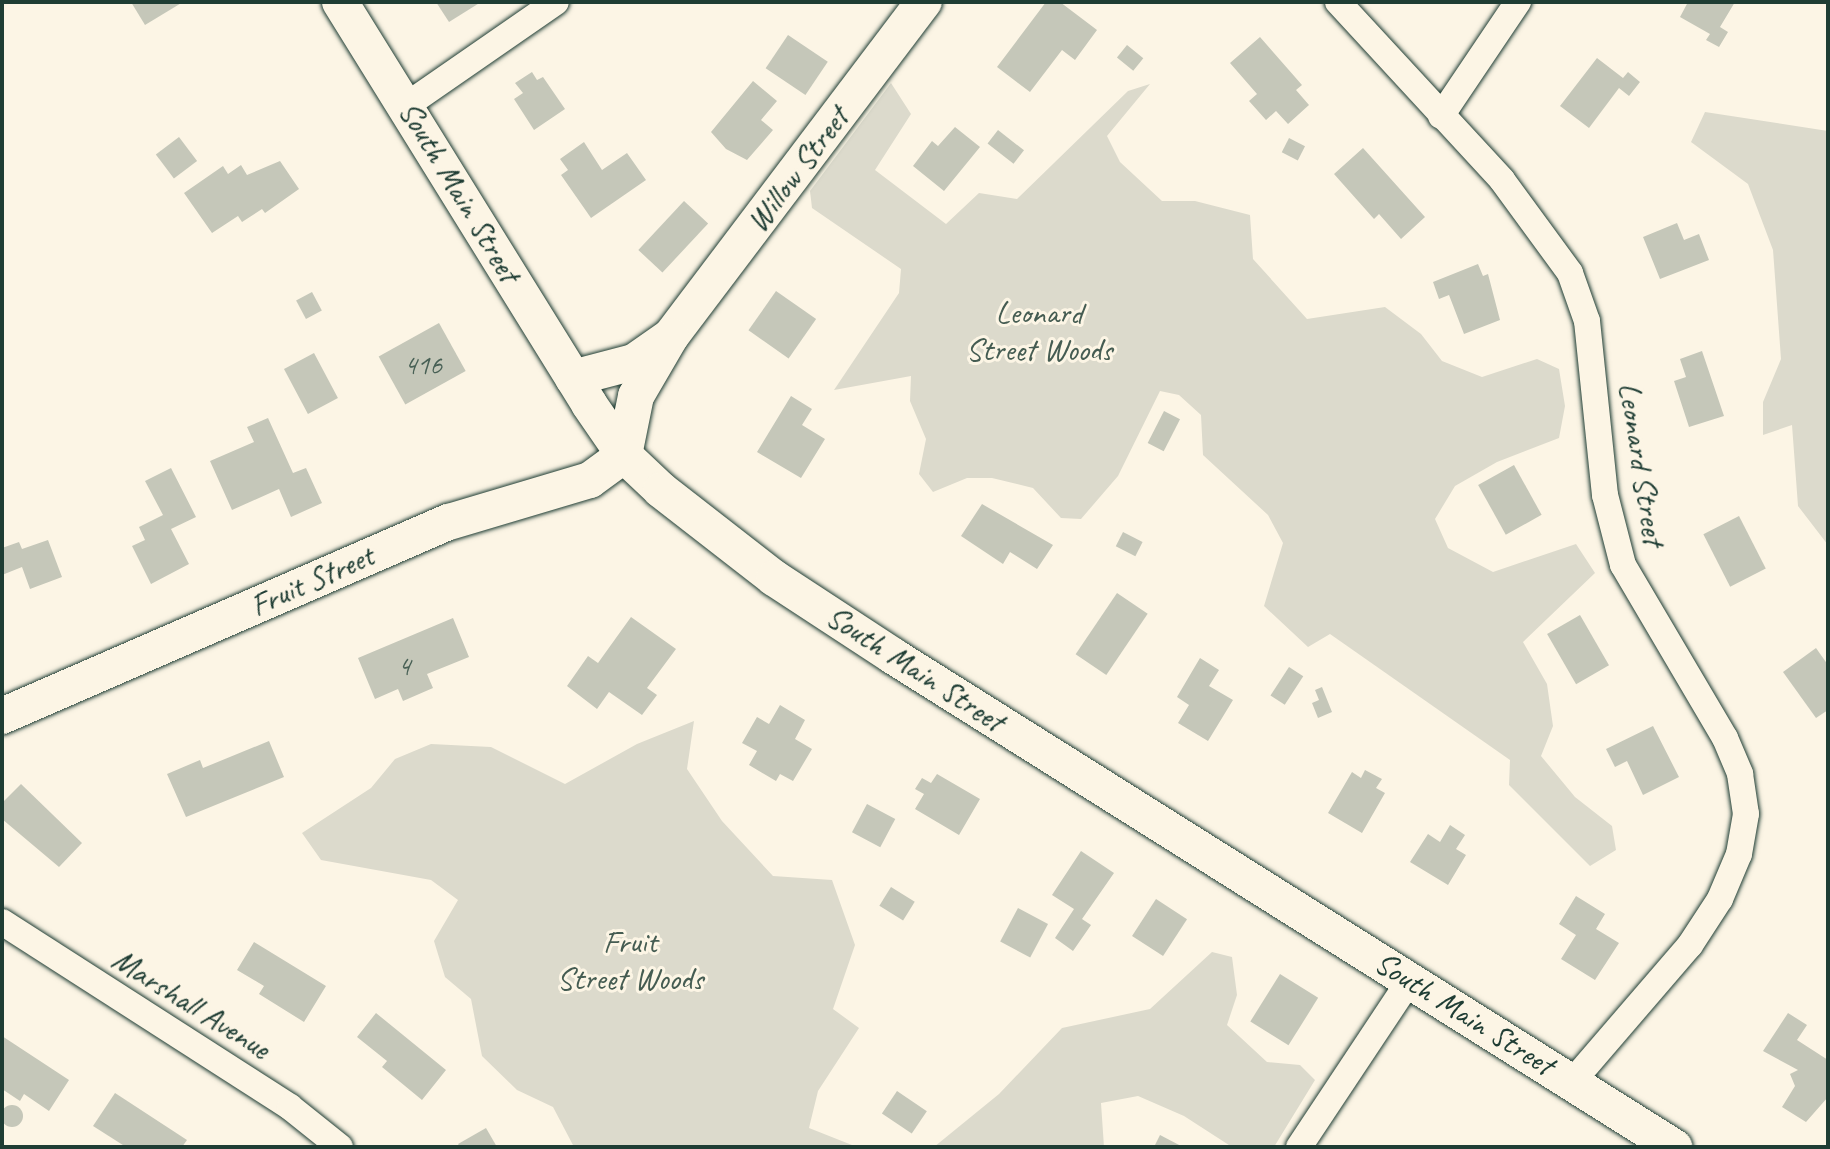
<!DOCTYPE html>
<style>
body{margin:0}
#map{position:relative;width:1830px;height:1149px;overflow:hidden;background:#fcf5e5;font-family:Caveat,sans-serif}
div>[style]{position:absolute}
.green>*{inset:0;background:#dcdacc}
.building>*{inset:0;background:#c5c7b9;transform-origin:0 0}
.round{border-radius:50%}
.roads{filter:drop-shadow(0 0 2px #1f3d34) drop-shadow(0 0 2px #1f3d34)}
.street>*{height:26px;margin:-13px;padding:0 13px;transform-origin:13px;border-radius:13px;background:#fcf5e5}
.secondary>*{height:36px;margin:-18px;padding:0 18px;transform-origin:18px;border-radius:18px;background:#fcf5e5}
span{translate:-50% -50%;white-space:nowrap;text-align:center;line-height:1.15;-webkit-text-stroke:6px #fcf5e5;paint-order:stroke}
.number-label{font-size:28px;color:#486055}
.number-label span{-webkit-text-stroke-width:0}
.street-label{font-size:32px;color:#1f3d34}
.park-label{font-size:32px;color:#455c52}
.frame{position:absolute;inset:0;border:4px solid #1f3d34;pointer-events:none}
</style>
<div id="map">
<div class="green">
<div style="clip-path:polygon(891px 83px,911px 114px,875px 170px,946px 224px,979px 193px,1017px 199px,1128px 91px,1150px 84px,1107px 136px,1120px 162px,1162px 201px,1195px 201px,1250px 215px,1253px 259px,1307px 319px,1385px 307px,1421px 334px,1442px 361px,1482px 377px,1537px 359px,1559px 369px,1565px 406px,1559px 438px,1497px 462px,1455px 486px,1435px 519px,1448px 548px,1493px 572px,1576px 544px,1595px 573px,1523px 642px,1547px 684px,1553px 726px,1541px 756px,1575px 797px,1612px 826px,1616px 850px,1590px 866px,1509px 785px,1510px 760px,1330px 634px,1308px 647px,1264px 606px,1283px 543px,1268px 515px,1203px 455px,1201px 415px,1179px 395px,1160px 391px,1118px 476px,1081px 519px,1061px 518px,1033px 488px,992px 478px,967px 478px,933px 492px,919px 474px,926px 439px,910px 401px,911px 376px,834px 390px,899px 293px,901px 269px,812px 208px,810px 191px)"></div>
<div style="clip-path:polygon(1705px 112px,1828px 131px,1828px 545px,1798px 506px,1792px 425px,1763px 435px,1763px 402px,1781px 359px,1773px 250px,1748px 184px,1691px 142px)"></div>
<div style="clip-path:polygon(694px 721px,687px 769px,722px 821px,773px 876px,832px 880px,855px 945px,833px 1009px,859px 1028px,818px 1091px,809px 1128px,857px 1147px,574px 1147px,553px 1107px,517px 1090px,482px 1056px,471px 999px,445px 977px,434px 941px,458px 900px,431px 880px,321px 860px,302px 833px,371px 788px,395px 759px,431px 744px,491px 747px,565px 784px,637px 744px)"></div>
<div style="clip-path:polygon(1212px 952px,1232px 957px,1237px 995px,1227px 1025px,1267px 1062px,1300px 1065px,1315px 1080px,1274px 1147px,1232px 1147px,1184px 1116px,1138px 1096px,1101px 1103px,1104px 1147px,934px 1147px,999px 1094px,1062px 1028px,1150px 1009px)"></div>
</div>
<div class="building">
<div style="clip-path:polygon(131px 2px,183px 2px,145px 25px)"></div>
<div style="clip-path:polygon(436px 2px,481px 2px,449px 22px)"></div>
<div style="clip-path:polygon(1046px 2px,1060px 2px,1097px 30px,1075px 60px,1062px 50px,1030px 92px,997px 67px)"></div>
<div style="clip-path:polygon(1688px 2px,1735px 2px,1720px 27px,1728px 32px,1719px 47px,1706px 40px,1710px 34px,1680px 17px)"></div>
<div style="left:788px;top:35px;width:48px;height:40px;rotate:34deg"></div>
<div style="clip-path:polygon(1260px 37px,1302px 85px,1296px 90px,1309px 105px,1288px 124px,1276px 111px,1266px 120px,1249px 101px,1257px 94px,1230px 63px)"></div>
<div style="left:1127px;top:45px;width:21px;height:16px;rotate:39deg"></div>
<div style="clip-path:polygon(1597px 58px,1623px 78px,1628px 72px,1640px 82px,1629px 96px,1619px 88px,1589px 128px,1560px 106px)"></div>
<div style="clip-path:polygon(532px 72px,537px 80px,543px 77px,565px 109px,534px 130px,514px 99px,523px 93px,515px 83px)"></div>
<div style="clip-path:polygon(753px 81px,777px 101px,761px 120px,773px 130px,747px 160px,726px 149px,711px 132px)"></div>
<div style="clip-path:polygon(955px 127px,980px 147px,944px 191px,913px 166px,932px 141px,938px 146px)"></div>
<div style="left:998px;top:130px;width:33px;height:17px;rotate:38deg"></div>
<div style="left:179px;top:137px;width:30px;height:29px;rotate:53deg"></div>
<div style="left:1289px;top:138px;width:18px;height:16px;rotate:27deg"></div>
<div style="clip-path:polygon(584px 142px,602px 170px,627px 153px,646px 180px,591px 218px,561px 175px,568px 170px,560px 159px)"></div>
<div style="clip-path:polygon(1363px 148px,1425px 217px,1401px 239px,1379px 214px,1374px 219px,1334px 174px)"></div>
<div style="clip-path:polygon(280px 161px,299px 189px,265px 213px,262px 209px,242px 222px,238px 216px,212px 233px,184px 193px,223px 166px,228px 174px,241px 165px,247px 175px)"></div>
<div style="left:684px;top:201px;width:33px;height:67px;rotate:43deg"></div>
<div style="clip-path:polygon(1677px 223px,1684px 240px,1699px 234px,1709px 260px,1660px 279px,1643px 237px)"></div>
<div style="clip-path:polygon(1478px 264px,1483px 276px,1488px 274px,1500px 320px,1464px 334px,1449px 295px,1439px 299px,1433px 282px)"></div>
<div style="left:776px;top:291px;width:49px;height:48px;rotate:35deg"></div>
<div style="left:312px;top:292px;width:21px;height:18px;rotate:62deg"></div>
<div style="left:439px;top:323px;width:55px;height:69px;rotate:61deg"></div>
<div style="clip-path:polygon(1702px 351px,1724px 416px,1689px 427px,1674px 381px,1686px 377px,1680px 359px)"></div>
<div style="left:314px;top:353px;width:51px;height:34px;rotate:62deg"></div>
<div style="clip-path:polygon(791px 396px,812px 409px,802px 425px,825px 439px,801px 478px,757px 452px)"></div>
<div style="left:1164px;top:411px;width:18px;height:36px;rotate:27deg"></div>
<div style="clip-path:polygon(268px 418px,293px 473px,306px 468px,322px 503px,291px 517px,279px 489px,232px 510px,210px 461px,254px 442px,247px 427px)"></div>
<div style="left:1514px;top:465px;width:57px;height:41px;rotate:61deg"></div>
<div style="clip-path:polygon(171px 468px,196px 517px,171px 529px,189px 564px,151px 584px,132px 546px,145px 540px,139px 527px,163px 515px,145px 481px)"></div>
<div style="clip-path:polygon(982px 504px,1053px 545px,1037px 569px,1010px 552px,1003px 564px,961px 536px)"></div>
<div style="left:1739px;top:516px;width:59px;height:40px;rotate:63deg"></div>
<div style="left:1123px;top:532px;width:22px;height:16px;rotate:27deg"></div>
<div style="clip-path:polygon(48px 540px,62px 577px,30px 589px,22px 567px,2px 575px,2px 548px,19px 542px,22px 549px)"></div>
<div style="left:1117px;top:593px;width:37px;height:74px;rotate:34deg"></div>
<div style="left:1580px;top:615px;width:58px;height:38px;rotate:60deg"></div>
<div style="clip-path:polygon(631px 617px,676px 649px,647px 688px,657px 695px,642px 715px,609px 692px,597px 709px,567px 686px,588px 656px,598px 663px)"></div>
<div style="clip-path:polygon(453px 618px,469px 657px,427px 674px,433px 688px,403px 701px,398px 689px,375px 699px,358px 658px)"></div>
<div style="clip-path:polygon(1816px 648px,1828px 665px,1828px 710px,1816px 718px,1783px 672px)"></div>
<div style="clip-path:polygon(1200px 658px,1219px 670px,1209px 686px,1233px 700px,1208px 741px,1178px 723px,1189px 705px,1177px 697px)"></div>
<div style="left:1289px;top:667px;width:17px;height:34px;rotate:33deg"></div>
<div style="clip-path:polygon(1322px 687px,1332px 712px,1318px 718px,1312px 703px,1319px 700px,1315px 690px)"></div>
<div style="clip-path:polygon(780px 705px,805px 720px,795px 739px,812px 749px,793px 781px,780px 774px,776px 781px,749px 765px,757px 751px,742px 743px,757px 717px,769px 724px)"></div>
<div style="clip-path:polygon(1653px 726px,1679px 777px,1643px 795px,1627px 761px,1615px 767px,1606px 749px)"></div>
<div style="clip-path:polygon(269px 741px,284px 777px,186px 817px,167px 774px,200px 760px,203px 768px)"></div>
<div style="clip-path:polygon(1365px 770px,1382px 779px,1376px 788px,1385px 793px,1362px 833px,1328px 813px,1352px 772px,1361px 778px)"></div>
<div style="clip-path:polygon(937px 774px,980px 799px,959px 835px,915px 809px,924px 794px,915px 789px,922px 778px,931px 783px)"></div>
<div style="clip-path:polygon(21px 784px,82px 843px,59px 867px,2px 819px,2px 803px)"></div>
<div style="left:867px;top:804px;width:32px;height:32px;rotate:28deg"></div>
<div style="clip-path:polygon(1450px 825px,1465px 835px,1456px 849px,1466px 855px,1448px 885px,1410px 862px,1428px 834px,1440px 842px)"></div>
<div style="clip-path:polygon(1081px 851px,1114px 873px,1082px 919px,1091px 925px,1073px 951px,1055px 938px,1074px 909px,1052px 895px)"></div>
<div style="left:891px;top:887px;width:28px;height:22px;rotate:32deg"></div>
<div style="clip-path:polygon(1576px 896px,1605px 914px,1596px 929px,1619px 943px,1595px 980px,1561px 959px,1576px 935px,1559px 924px)"></div>
<div style="left:1156px;top:899px;width:37px;height:44px;rotate:33deg"></div>
<div style="left:1018px;top:908px;width:34px;height:38px;rotate:28deg"></div>
<div style="clip-path:polygon(254px 942px,326px 986px,304px 1022px,259px 994px,264px 986px,237px 970px)"></div>
<div style="left:1280px;top:974px;width:45px;height:56px;rotate:32deg"></div>
<div style="clip-path:polygon(376px 1013px,446px 1070px,422px 1100px,382px 1067px,387px 1061px,357px 1037px)"></div>
<div style="clip-path:polygon(1788px 1013px,1807px 1025px,1797px 1040px,1828px 1060px,1828px 1097px,1806px 1122px,1782px 1107px,1795px 1086px,1790px 1074px,1798px 1070px,1763px 1051px)"></div>
<div style="clip-path:polygon(2px 1036px,69px 1080px,49px 1111px,24px 1094px,20px 1101px,2px 1089px)"></div>
<div style="left:897px;top:1091px;width:36px;height:27px;rotate:34deg"></div>
<div style="clip-path:polygon(115px 1093px,187px 1140px,182px 1147px,126px 1147px,93px 1126px)"></div>
<div class="round" style="left:1px;top:1105px;width:22px;height:22px"></div>
<div style="clip-path:polygon(486px 1128px,497px 1147px,460px 1147px,458px 1144px)"></div>
<div style="clip-path:polygon(1160px 1135px,1183px 1147px,1154px 1147px)"></div>
</div>
<div class="roads">
<div class="street">
<div style="left:1338px;top:2px;width:242px;rotate:47.3deg"></div>
<div style="left:1502px;top:180px;width:115px;rotate:53.8deg"></div>
<div style="left:1570px;top:273px;width:51px;rotate:70.5deg"></div>
<div style="left:1587px;top:321px;width:175px;rotate:84.1deg"></div>
<div style="left:1605px;top:495px;width:72px;rotate:75.6deg"></div>
<div style="left:1623px;top:565px;width:201px;rotate:59.5deg"></div>
<div style="left:1725px;top:738px;width:39px;rotate:67deg"></div>
<div style="left:1740px;top:774px;width:40px;rotate:81.5deg"></div>
<div style="left:1746px;top:814px;width:41px;rotate:99.9deg"></div>
<div style="left:1739px;top:854px;width:49px;rotate:112.9deg"></div>
<div style="left:1720px;top:899px;width:55px;rotate:123.1deg"></div>
<div style="left:1690px;top:945px;width:181px;rotate:130.7deg"></div>
<div style="left:407px;top:105px;width:181px;rotate:-34.7deg"></div>
<div style="left:1441px;top:116px;width:138px;rotate:-56deg"></div>
<div style="left:2px;top:922px;width:342px;rotate:32.7deg"></div>
<div style="left:290px;top:1107px;width:64px;rotate:38.7deg"></div>
<div style="left:1299px;top:1147px;width:201px;rotate:-56.4deg"></div>
</div>
<div class="secondary">
<div style="left:340px;top:2px;width:473px;rotate:58.2deg"></div>
<div style="left:589px;top:404px;width:62px;rotate:55.5deg"></div>
<div style="left:624px;top:455px;width:51px;rotate:43.4deg"></div>
<div style="left:661px;top:490px;width:143px;rotate:37.9deg"></div>
<div style="left:774px;top:578px;width:142px;rotate:33.2deg"></div>
<div style="left:893px;top:656px;width:923px;rotate:32.16deg"></div>
<div style="left:671px;top:336px;width:419px;rotate:-52.9deg"></div>
<div style="left:573px;top:378px;width:63px;rotate:-14.7deg"></div>
<div style="left:634px;top:362px;width:45px;rotate:-35.1deg"></div>
<div style="left:671px;top:336px;width:69px;rotate:120.3deg"></div>
<div style="left:636px;top:396px;width:60px;rotate:101.5deg"></div>
<div style="left:2px;top:716px;width:487px;rotate:-23.5deg"></div>
<div style="left:449px;top:522px;width:147px;rotate:-16.6deg"></div>
<div style="left:590px;top:480px;width:42px;rotate:-36.3deg"></div>
</div>
</div>
<div class="number-label">
<span style="left:423px;top:365px">416</span>
<span style="left:404px;top:666px">4</span>
</div>
<div class="street-label">
<span style="left:798px;top:170px;rotate:-53deg">Willow Street</span>
<span style="left:459px;top:192px;rotate:59deg">South Main Street</span>
<span style="left:1641px;top:464px;rotate:81deg">Leonard Street</span>
<span style="left:312px;top:581px;rotate:-24deg">Fruit Street</span>
<span style="left:915px;top:669px;rotate:33deg">South Main Street</span>
<span style="left:191px;top:1004px;rotate:32deg">Marshall Avenue</span>
<span style="left:1464px;top:1014px;rotate:32deg">South Main Street</span>
</div>
<div class="park-label">
<span style="left:1039px;top:332px">Leonard<br>Street Woods</span>
<span style="left:630px;top:961px">Fruit<br>Street Woods</span>
</div>
<div class="frame"></div>
</div>
